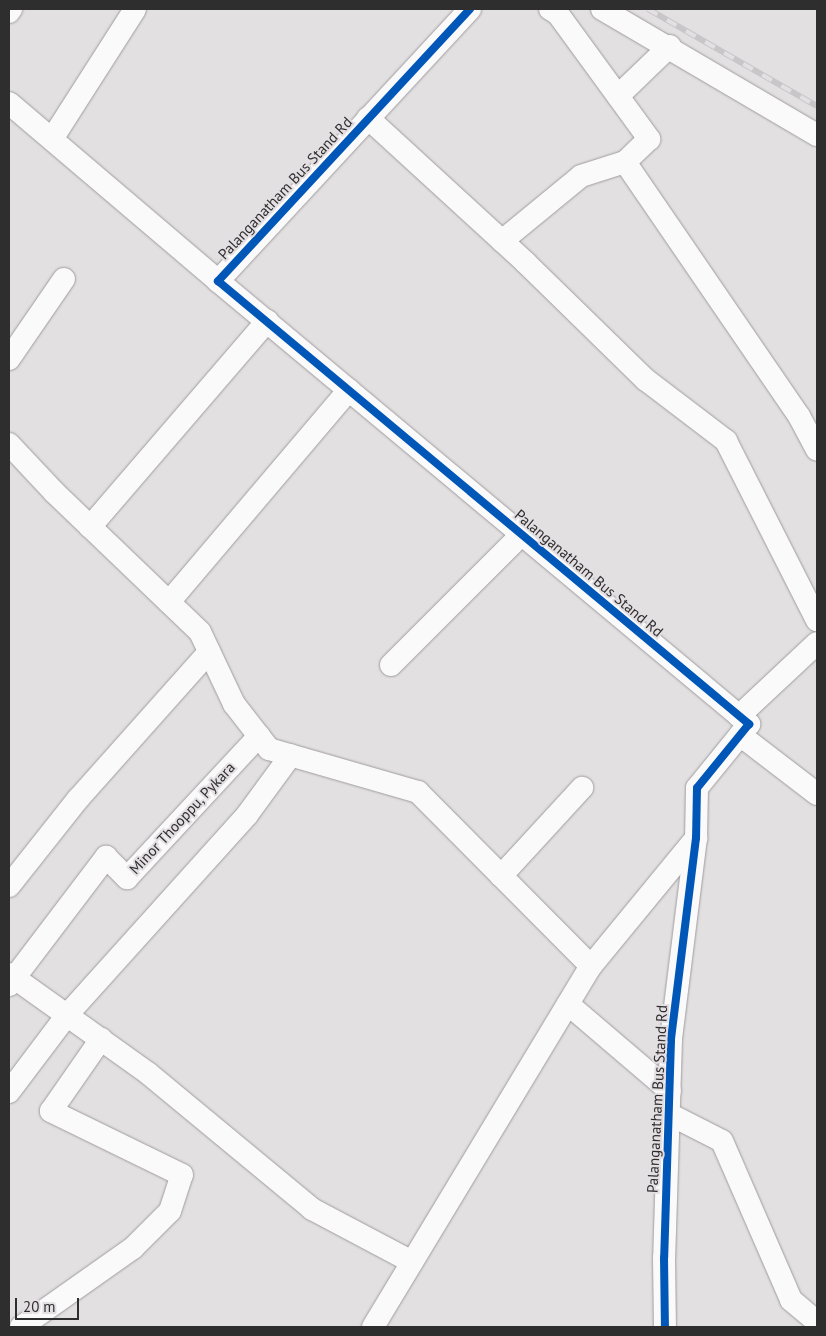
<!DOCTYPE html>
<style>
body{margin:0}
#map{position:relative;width:826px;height:1336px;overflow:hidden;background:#e3e0e2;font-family:"PT Sans",sans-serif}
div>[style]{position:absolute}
.roads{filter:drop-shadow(0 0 1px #9f9c9e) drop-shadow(0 0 1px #9f9c9e)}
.minor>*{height:22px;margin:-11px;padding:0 11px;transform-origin:11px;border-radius:11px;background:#fbfafb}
.rail>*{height:5.5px;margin-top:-2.75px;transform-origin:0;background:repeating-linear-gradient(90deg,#e4dfe2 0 11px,#c8c6c8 0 22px);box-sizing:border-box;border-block:1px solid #c8c6c8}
.cycleway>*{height:8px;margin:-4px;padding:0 4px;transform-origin:4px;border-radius:4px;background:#0057b8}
span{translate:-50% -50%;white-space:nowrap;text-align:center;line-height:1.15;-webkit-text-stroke:4px #e4dfe2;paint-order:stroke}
.street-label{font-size:15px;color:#2f2e2f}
.frame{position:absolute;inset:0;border:10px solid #2f2e2f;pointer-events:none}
.scale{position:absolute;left:15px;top:1298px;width:64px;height:22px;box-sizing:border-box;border:2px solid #2f2e2f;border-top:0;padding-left:6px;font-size:15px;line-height:18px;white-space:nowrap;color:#2f2e2f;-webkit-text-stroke:4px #e4dfe2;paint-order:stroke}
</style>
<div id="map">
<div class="roads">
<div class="minor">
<div style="left:470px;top:9px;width:371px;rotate:132.8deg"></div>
<div style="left:218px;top:281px;width:692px;rotate:39.84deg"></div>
<div style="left:749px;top:724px;width:82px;rotate:129.1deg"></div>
<div style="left:697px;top:788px;width:50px;rotate:91.1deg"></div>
<div style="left:696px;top:838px;width:204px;rotate:97.1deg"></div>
<div style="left:671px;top:1040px;width:218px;rotate:91.8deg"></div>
<div style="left:664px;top:1258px;width:69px;rotate:89.2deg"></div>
<div style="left:550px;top:9px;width:9px;rotate:32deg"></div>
<div style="left:558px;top:14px;width:155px;rotate:53.9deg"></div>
<div style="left:649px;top:139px;width:33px;rotate:136deg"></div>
<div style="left:625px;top:162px;width:308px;rotate:55.6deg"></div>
<div style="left:799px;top:416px;width:38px;rotate:62deg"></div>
<div style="left:602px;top:9px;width:249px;rotate:30.4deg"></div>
<div style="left:9px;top:12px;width:4px;rotate:-56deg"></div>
<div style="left:618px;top:96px;width:72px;rotate:-43.9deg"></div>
<div style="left:9px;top:103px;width:275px;rotate:40.4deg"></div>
<div style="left:368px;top:118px;width:214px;rotate:42.5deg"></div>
<div style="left:526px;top:263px;width:168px;rotate:44.3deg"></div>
<div style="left:646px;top:380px;width:101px;rotate:37.3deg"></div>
<div style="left:726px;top:441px;width:201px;rotate:63.1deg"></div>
<div style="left:52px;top:139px;width:154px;rotate:-57.4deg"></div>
<div style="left:502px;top:241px;width:102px;rotate:-39.4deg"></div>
<div style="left:581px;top:176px;width:46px;rotate:-17.7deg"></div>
<div style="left:9px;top:359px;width:97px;rotate:-55.5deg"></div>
<div style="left:9px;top:444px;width:66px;rotate:46.8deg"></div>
<div style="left:54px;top:492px;width:202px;rotate:43.8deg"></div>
<div style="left:200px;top:632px;width:80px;rotate:64.7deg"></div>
<div style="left:234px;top:704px;width:57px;rotate:52.1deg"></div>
<div style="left:269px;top:749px;width:155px;rotate:16.1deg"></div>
<div style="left:418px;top:792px;width:245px;rotate:45.2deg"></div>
<div style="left:90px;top:527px;width:272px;rotate:-49.3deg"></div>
<div style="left:169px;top:602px;width:278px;rotate:-49.7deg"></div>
<div style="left:391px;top:665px;width:185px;rotate:-45deg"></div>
<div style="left:739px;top:716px;width:107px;rotate:-43.1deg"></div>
<div style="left:740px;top:735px;width:97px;rotate:37.5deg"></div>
<div style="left:501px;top:876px;width:120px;rotate:-47.4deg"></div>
<div style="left:9px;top:886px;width:111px;rotate:-51.6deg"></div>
<div style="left:78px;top:799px;width:197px;rotate:-48.3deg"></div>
<div style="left:9px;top:974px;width:172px;rotate:35.5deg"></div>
<div style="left:149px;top:1074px;width:212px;rotate:39.6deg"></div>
<div style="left:312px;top:1209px;width:113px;rotate:27.9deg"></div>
<div style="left:9px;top:985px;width:161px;rotate:-52.8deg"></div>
<div style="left:106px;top:857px;width:30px;rotate:45deg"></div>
<div style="left:127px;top:878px;width:194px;rotate:-47.1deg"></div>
<div style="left:568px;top:1004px;width:134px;rotate:40.5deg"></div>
<div style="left:9px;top:1092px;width:96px;rotate:-53deg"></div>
<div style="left:67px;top:1015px;width:269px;rotate:-48deg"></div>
<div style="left:247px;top:815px;width:74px;rotate:-53.7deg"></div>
<div style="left:669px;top:1114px;width:59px;rotate:27deg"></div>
<div style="left:722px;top:1141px;width:173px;rotate:66.5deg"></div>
<div style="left:791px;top:1300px;width:34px;rotate:40deg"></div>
<div style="left:21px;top:1327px;width:137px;rotate:-35.2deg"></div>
<div style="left:133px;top:1248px;width:52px;rotate:-45deg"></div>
<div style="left:170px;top:1211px;width:38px;rotate:-72deg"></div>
<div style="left:182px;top:1175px;width:146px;rotate:-154deg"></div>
<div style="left:51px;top:1111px;width:88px;rotate:-55.2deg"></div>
<div style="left:373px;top:1327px;width:422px;rotate:-58.9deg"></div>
<div style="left:591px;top:966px;width:166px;rotate:-50.6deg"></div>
</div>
</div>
<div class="rail">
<div style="left:648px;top:9px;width:195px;rotate:29.9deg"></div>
</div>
<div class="cycleway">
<div style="left:470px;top:9px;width:371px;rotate:132.8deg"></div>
<div style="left:218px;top:281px;width:692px;rotate:39.84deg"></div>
<div style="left:749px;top:724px;width:82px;rotate:129.1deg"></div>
<div style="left:697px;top:788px;width:50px;rotate:91.1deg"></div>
<div style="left:696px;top:838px;width:204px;rotate:97.1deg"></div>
<div style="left:671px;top:1040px;width:218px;rotate:91.8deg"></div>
<div style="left:664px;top:1258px;width:69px;rotate:89.2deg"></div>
</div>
<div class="street-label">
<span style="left:285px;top:188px;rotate:-47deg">Palanganatham Bus Stand Rd</span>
<span style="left:589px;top:573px;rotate:40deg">Palanganatham Bus Stand Rd</span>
<span style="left:182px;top:818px;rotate:-47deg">Minor Thooppu, Pykara</span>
<span style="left:657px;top:1099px;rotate:-87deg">Palanganatham Bus Stand Rd</span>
</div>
<div class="frame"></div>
<div class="scale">20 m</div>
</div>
